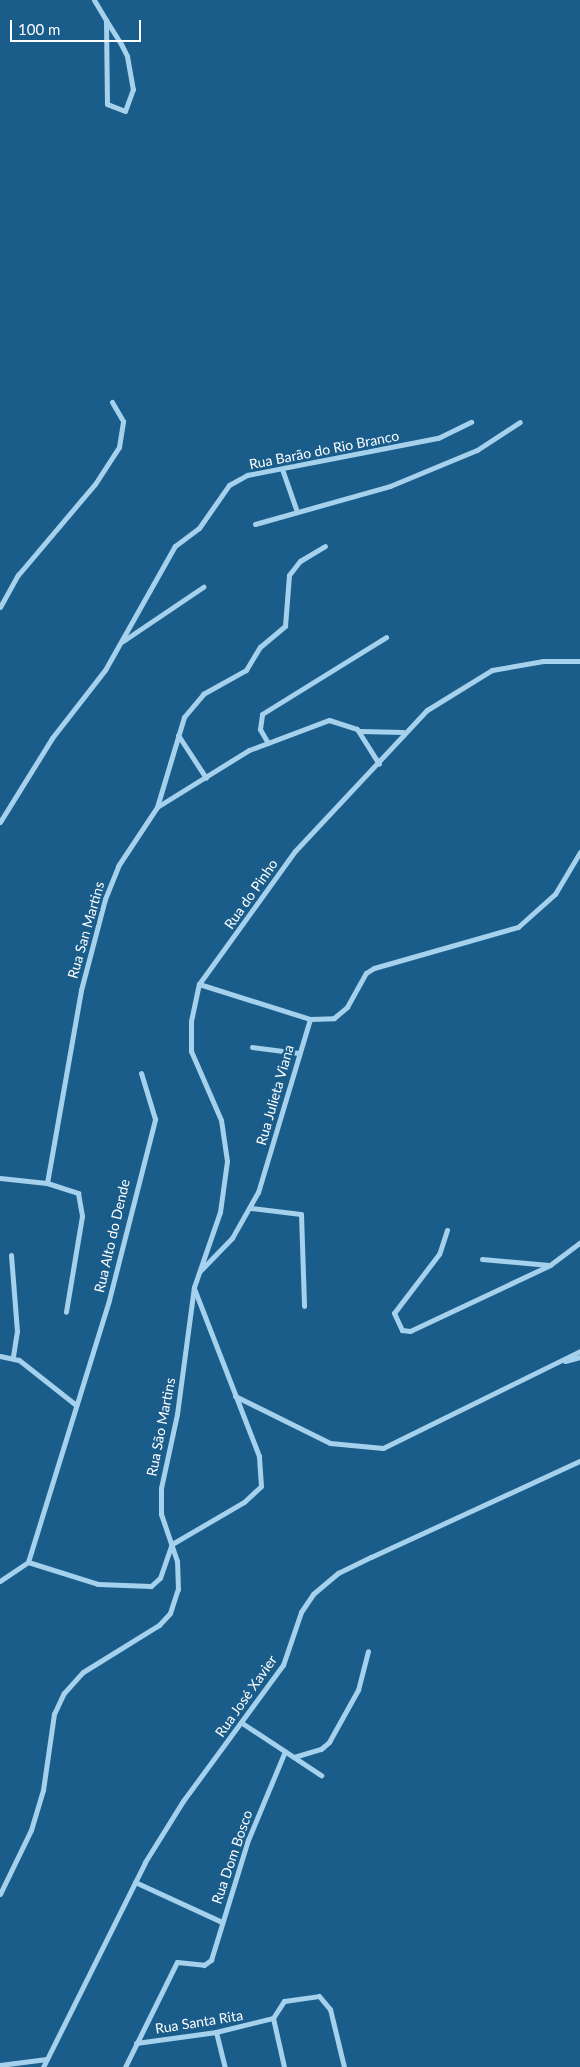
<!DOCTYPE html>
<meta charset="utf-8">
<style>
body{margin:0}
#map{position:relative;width:580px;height:2067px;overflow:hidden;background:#1a5d8b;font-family:Lato,sans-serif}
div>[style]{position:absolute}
.street>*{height:5px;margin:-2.5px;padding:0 2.5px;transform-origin:2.5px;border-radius:2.5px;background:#a5d1ed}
span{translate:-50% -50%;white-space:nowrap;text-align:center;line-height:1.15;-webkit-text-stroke:5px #1a5d8b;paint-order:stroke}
.street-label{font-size:14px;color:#fff}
.scale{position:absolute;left:10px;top:20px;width:131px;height:22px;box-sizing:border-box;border:2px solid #fff;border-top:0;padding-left:6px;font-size:15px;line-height:18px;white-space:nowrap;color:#fff;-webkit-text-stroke:4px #1a5d8b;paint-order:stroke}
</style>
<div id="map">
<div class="street">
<div style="left:94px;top:0;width:23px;rotate:59deg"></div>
<div style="left:106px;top:20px;width:28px;rotate:58deg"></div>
<div style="left:121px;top:44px;width:13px;rotate:63deg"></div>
<div style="left:127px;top:56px;width:34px;rotate:80deg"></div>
<div style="left:133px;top:89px;width:23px;rotate:110deg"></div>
<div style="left:125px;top:111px;width:19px;rotate:-159deg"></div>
<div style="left:107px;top:104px;width:84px;rotate:-90.7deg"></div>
<div style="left:282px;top:469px;width:42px;rotate:70.7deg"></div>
<div style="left:255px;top:524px;width:140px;rotate:-15.7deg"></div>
<div style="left:390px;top:486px;width:94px;rotate:-22.5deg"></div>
<div style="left:477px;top:450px;width:51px;rotate:-33.1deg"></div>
<div style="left:0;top:607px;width:37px;rotate:-61deg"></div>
<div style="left:18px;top:575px;width:119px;rotate:-49.8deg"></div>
<div style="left:95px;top:484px;width:44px;rotate:-57deg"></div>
<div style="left:119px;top:447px;width:26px;rotate:-81deg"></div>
<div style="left:123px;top:421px;width:22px;rotate:-120deg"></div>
<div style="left:123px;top:641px;width:97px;rotate:-34deg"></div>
<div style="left:360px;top:731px;width:43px;rotate:1.3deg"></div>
<div style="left:178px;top:735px;width:51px;rotate:56.9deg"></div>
<div style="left:268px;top:743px;width:16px;rotate:-120deg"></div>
<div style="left:260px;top:729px;width:15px;rotate:-82deg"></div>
<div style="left:262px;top:714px;width:146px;rotate:-31.8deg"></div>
<div style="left:157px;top:807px;width:94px;rotate:-73.3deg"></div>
<div style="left:184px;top:717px;width:30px;rotate:-50deg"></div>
<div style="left:203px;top:694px;width:49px;rotate:-29.2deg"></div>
<div style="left:246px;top:670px;width:27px;rotate:-59deg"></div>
<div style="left:260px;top:647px;width:33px;rotate:-40deg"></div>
<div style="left:285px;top:626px;width:51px;rotate:-85.5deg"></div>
<div style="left:289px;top:575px;width:18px;rotate:-52deg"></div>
<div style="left:300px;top:561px;width:29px;rotate:-31deg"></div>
<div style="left:0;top:822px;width:99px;rotate:-58.2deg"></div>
<div style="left:52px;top:738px;width:86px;rotate:-52.1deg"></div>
<div style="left:105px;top:670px;width:142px;rotate:-60.6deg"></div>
<div style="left:175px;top:546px;width:30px;rotate:-37deg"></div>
<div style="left:199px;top:528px;width:52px;rotate:-55.1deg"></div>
<div style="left:229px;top:485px;width:21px;rotate:-29deg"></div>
<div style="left:247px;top:475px;width:195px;rotate:-11deg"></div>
<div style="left:438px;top:438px;width:37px;rotate:-26deg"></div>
<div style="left:199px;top:984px;width:116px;rotate:17.5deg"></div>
<div style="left:310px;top:1019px;width:181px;rotate:106.7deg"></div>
<div style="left:258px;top:1192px;width:53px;rotate:119.5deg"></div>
<div style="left:232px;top:1238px;width:45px;rotate:134.1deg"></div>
<div style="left:310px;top:1019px;width:24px;rotate:-2deg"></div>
<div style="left:334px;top:1018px;width:17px;rotate:-40deg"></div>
<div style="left:347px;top:1007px;width:39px;rotate:-61deg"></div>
<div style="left:366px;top:973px;width:9px;rotate:-32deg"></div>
<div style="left:374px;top:968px;width:150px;rotate:-15.9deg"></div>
<div style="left:518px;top:927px;width:50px;rotate:-41.7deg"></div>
<div style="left:555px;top:894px;width:49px;rotate:-59.2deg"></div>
<div style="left:252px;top:1047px;width:47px;rotate:7.3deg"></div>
<div style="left:0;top:1178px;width:47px;rotate:6.1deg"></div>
<div style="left:47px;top:1183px;width:33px;rotate:18deg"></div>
<div style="left:78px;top:1193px;width:23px;rotate:80deg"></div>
<div style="left:82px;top:1216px;width:97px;rotate:99.5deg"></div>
<div style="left:47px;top:1183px;width:196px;rotate:-80deg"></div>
<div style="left:81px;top:990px;width:94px;rotate:-75.2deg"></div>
<div style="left:105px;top:899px;width:35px;rotate:-68deg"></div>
<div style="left:118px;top:866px;width:71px;rotate:-56.5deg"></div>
<div style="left:157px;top:807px;width:108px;rotate:-31.8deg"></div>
<div style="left:249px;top:750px;width:85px;rotate:-20.6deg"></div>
<div style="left:329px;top:720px;width:29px;rotate:18deg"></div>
<div style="left:357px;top:729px;width:41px;rotate:57.8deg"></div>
<div style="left:251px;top:1208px;width:50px;rotate:6.8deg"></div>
<div style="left:301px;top:1214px;width:92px;rotate:88.1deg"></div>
<div style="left:447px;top:1230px;width:25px;rotate:108deg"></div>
<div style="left:439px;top:1254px;width:74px;rotate:127.3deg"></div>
<div style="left:394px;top:1313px;width:19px;rotate:65deg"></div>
<div style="left:402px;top:1330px;width:8px;rotate:7deg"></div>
<div style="left:410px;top:1331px;width:155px;rotate:-25.2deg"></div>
<div style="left:550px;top:1265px;width:38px;rotate:-37deg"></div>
<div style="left:11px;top:1255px;width:76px;rotate:85.5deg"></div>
<div style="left:17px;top:1331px;width:25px;rotate:99deg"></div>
<div style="left:482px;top:1259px;width:67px;rotate:5.1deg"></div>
<div style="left:0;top:1356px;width:19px;rotate:12deg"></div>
<div style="left:19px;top:1360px;width:73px;rotate:38.3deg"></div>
<div style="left:565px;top:1361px;width:16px;rotate:-15deg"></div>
<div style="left:235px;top:1396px;width:106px;rotate:26.3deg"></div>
<div style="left:330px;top:1443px;width:53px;rotate:5.4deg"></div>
<div style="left:383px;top:1448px;width:220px;rotate:-26.2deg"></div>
<div style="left:28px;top:1562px;width:73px;rotate:17.4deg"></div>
<div style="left:98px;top:1584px;width:53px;rotate:2.2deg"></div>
<div style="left:151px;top:1586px;width:12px;rotate:-42deg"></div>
<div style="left:160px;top:1578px;width:36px;rotate:-71deg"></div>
<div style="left:172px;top:1544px;width:83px;rotate:-30.3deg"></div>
<div style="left:244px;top:1502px;width:23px;rotate:-43deg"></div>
<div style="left:261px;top:1486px;width:30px;rotate:-94deg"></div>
<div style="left:259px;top:1456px;width:180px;rotate:-111.2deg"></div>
<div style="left:0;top:1581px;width:34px;rotate:-34deg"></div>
<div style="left:28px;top:1562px;width:274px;rotate:-72.8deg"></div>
<div style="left:109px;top:1300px;width:187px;rotate:-75.7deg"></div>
<div style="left:155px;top:1119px;width:48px;rotate:-106.9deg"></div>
<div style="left:242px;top:1723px;width:95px;rotate:33.4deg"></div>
<div style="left:294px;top:1757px;width:28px;rotate:-17deg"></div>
<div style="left:321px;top:1749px;width:11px;rotate:-41deg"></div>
<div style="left:329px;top:1742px;width:60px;rotate:-60.9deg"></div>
<div style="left:358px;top:1690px;width:40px;rotate:-75.6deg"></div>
<div style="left:135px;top:1882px;width:96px;rotate:24.7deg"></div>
<div style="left:0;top:1894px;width:71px;rotate:-64.2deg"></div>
<div style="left:31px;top:1830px;width:42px;rotate:-73.3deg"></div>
<div style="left:43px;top:1790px;width:77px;rotate:-81.8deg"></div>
<div style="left:54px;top:1714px;width:23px;rotate:-65deg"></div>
<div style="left:64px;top:1693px;width:28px;rotate:-48deg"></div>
<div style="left:83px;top:1672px;width:89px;rotate:-31.7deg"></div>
<div style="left:159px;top:1625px;width:16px;rotate:-47deg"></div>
<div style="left:170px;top:1613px;width:25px;rotate:-72deg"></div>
<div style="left:178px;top:1589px;width:28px;rotate:-92deg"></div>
<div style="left:177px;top:1561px;width:50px;rotate:-108.8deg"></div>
<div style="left:161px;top:1514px;width:26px;rotate:-90deg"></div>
<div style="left:161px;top:1488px;width:76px;rotate:-77.8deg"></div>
<div style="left:177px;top:1414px;width:128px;rotate:-82.4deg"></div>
<div style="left:194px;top:1287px;width:79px;rotate:-70.9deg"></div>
<div style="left:220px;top:1212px;width:51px;rotate:-82.2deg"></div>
<div style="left:227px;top:1161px;width:41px;rotate:-98.3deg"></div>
<div style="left:221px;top:1120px;width:75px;rotate:-113.5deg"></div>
<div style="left:191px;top:1051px;width:30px;rotate:-90deg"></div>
<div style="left:191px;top:1021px;width:38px;rotate:-78deg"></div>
<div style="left:199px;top:984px;width:164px;rotate:-54.2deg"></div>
<div style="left:295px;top:851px;width:193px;rotate:-46.9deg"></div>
<div style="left:427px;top:710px;width:76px;rotate:-31.6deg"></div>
<div style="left:492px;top:670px;width:52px;rotate:-10deg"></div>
<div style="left:543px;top:661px;width:37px"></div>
<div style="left:273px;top:2018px;width:20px;rotate:-57deg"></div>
<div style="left:284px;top:2001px;width:35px;rotate:-8deg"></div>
<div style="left:319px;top:1996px;width:17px;rotate:50deg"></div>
<div style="left:330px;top:2009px;width:60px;rotate:76.4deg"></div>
<div style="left:216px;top:2032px;width:36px;rotate:76deg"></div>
<div style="left:136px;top:2043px;width:81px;rotate:-7.8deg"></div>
<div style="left:216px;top:2032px;width:59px;rotate:-13.8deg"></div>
<div style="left:273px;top:2018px;width:50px;rotate:77.3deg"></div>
<div style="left:0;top:2065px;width:47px;rotate:-7.3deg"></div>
<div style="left:43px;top:2067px;width:229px;rotate:-63.5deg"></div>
<div style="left:145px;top:1862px;width:72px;rotate:-58.1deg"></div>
<div style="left:183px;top:1801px;width:169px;rotate:-53.7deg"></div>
<div style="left:283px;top:1665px;width:56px;rotate:-71.2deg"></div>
<div style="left:301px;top:1612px;width:22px;rotate:-56deg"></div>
<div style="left:313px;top:1594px;width:33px;rotate:-40deg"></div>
<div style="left:338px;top:1573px;width:37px;rotate:-26deg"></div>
<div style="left:371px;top:1557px;width:230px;rotate:-24.7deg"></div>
<div style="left:125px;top:2067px;width:117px;rotate:-63.7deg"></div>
<div style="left:177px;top:1962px;width:27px;rotate:6deg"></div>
<div style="left:204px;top:1965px;width:9px;rotate:-36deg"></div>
<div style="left:211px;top:1960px;width:126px;rotate:-72.9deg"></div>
<div style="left:248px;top:1840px;width:96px;rotate:-67.4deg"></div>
</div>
<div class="street-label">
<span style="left:324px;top:450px;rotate:-11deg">Rua Barão do Rio Branco</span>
<span style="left:251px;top:894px;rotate:-55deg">Rua do Pinho</span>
<span style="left:86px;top:930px;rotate:-74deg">Rua San Martins</span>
<span style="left:275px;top:1095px;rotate:-74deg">Rua Julieta Viana</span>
<span style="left:112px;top:1236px;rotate:-77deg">Rua Alto do Dende</span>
<span style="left:161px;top:1427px;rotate:-79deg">Rua São Martins</span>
<span style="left:246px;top:1696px;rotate:-55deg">Rua José Xavier</span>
<span style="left:232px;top:1857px;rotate:-71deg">Rua Dom Bosco</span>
<span style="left:199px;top:2022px;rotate:-9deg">Rua Santa Rita</span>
</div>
<div class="scale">100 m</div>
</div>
